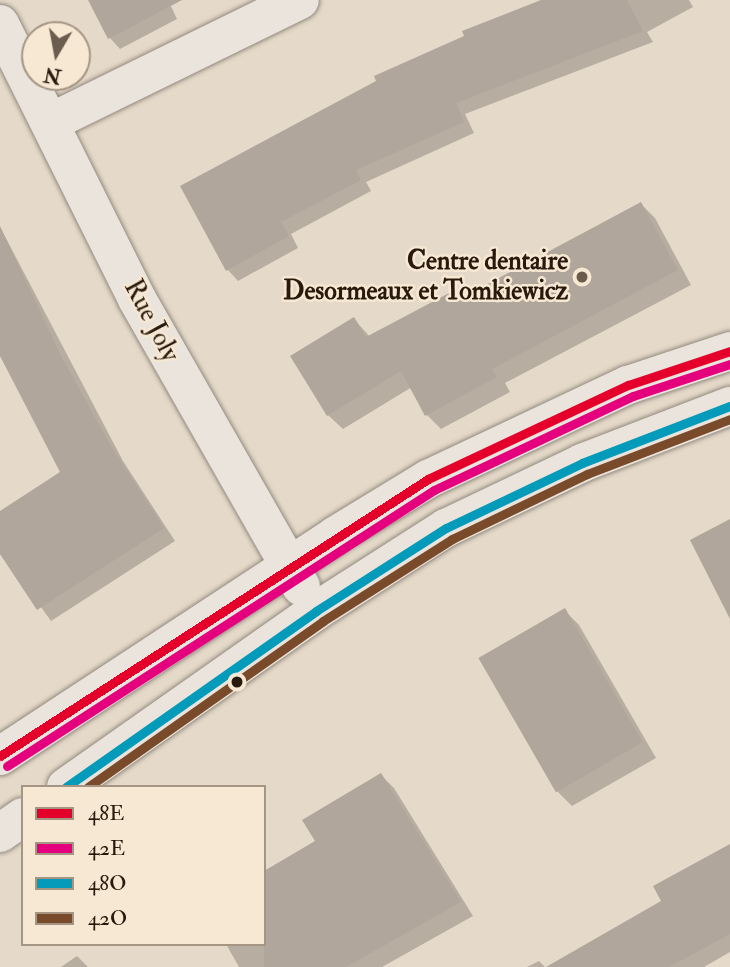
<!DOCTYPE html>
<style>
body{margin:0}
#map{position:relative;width:730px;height:967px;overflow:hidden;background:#e5d9c9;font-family:"IM FELL Double Pica",serif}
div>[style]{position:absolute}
.shadow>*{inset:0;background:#0003}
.building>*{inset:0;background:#b0a69b;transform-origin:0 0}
.roads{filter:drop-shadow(0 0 2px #928a7f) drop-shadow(0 0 2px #928a7f)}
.minor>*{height:38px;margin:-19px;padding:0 19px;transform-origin:19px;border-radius:19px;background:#eae4dc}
.bus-1>*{height:9px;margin:-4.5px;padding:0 4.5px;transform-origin:4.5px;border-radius:4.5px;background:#e4002b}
.bus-2>*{height:9px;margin:-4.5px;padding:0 4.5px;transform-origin:4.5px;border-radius:4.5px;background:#e5007d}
.bus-3>*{height:9px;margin:-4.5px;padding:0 4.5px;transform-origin:4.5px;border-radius:4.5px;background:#049bbb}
.bus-4>*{height:9px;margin:-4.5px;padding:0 4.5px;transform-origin:4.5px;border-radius:4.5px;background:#7a4b2a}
.dots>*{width:19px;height:19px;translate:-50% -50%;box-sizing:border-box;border:4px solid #f7e8d3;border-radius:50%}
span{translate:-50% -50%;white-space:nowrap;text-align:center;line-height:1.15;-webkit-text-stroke:5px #f7e8d3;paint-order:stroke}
.poi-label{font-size:26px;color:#271a0c;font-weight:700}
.right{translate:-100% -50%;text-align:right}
.street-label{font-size:26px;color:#271a0c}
.legend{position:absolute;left:21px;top:785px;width:245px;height:161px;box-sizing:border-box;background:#f7e8d3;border:2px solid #a49683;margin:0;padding:9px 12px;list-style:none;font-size:21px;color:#271a0c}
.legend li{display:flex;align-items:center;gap:14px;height:35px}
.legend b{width:35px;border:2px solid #a49683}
.north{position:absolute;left:21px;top:21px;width:70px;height:70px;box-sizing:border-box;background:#f7e8d3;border:2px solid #a49683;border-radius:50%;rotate:190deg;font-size:19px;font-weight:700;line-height:28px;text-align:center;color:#271a0c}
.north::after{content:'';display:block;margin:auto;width:24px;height:32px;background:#6a5d4e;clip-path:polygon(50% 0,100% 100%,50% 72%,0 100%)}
</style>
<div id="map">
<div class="shadow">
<div style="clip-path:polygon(91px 0,168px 0,177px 19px,120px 49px,110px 38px)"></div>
<div style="clip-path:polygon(546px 0,689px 0,693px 7px,647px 32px,653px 42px,465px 114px,474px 133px,366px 182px,371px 191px,291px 234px,298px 248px,238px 281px,228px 270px,182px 186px)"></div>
<div style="clip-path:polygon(641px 204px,655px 218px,691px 285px,505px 383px,510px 392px,441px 429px,427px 415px,412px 387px,343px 429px,328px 415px,354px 319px,370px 337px,451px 294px,458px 301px)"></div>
<div style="clip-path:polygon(0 227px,123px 461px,175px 541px,51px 621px,0 550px,0 513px,63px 472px,0 353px)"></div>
<div style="clip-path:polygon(564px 610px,579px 625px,656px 758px,572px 806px,557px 791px)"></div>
<div style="clip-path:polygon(381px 775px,394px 788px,473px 916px,382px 967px,239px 967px,226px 944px,264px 944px,317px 842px)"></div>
<div style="clip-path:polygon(730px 848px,730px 952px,704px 967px,550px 967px,663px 901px)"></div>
<div style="clip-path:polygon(77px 956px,88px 967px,61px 967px)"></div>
<div style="clip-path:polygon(539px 961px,545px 967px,527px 967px)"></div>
</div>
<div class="building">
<div style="clip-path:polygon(88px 0,182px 0,108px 39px)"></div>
<div style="clip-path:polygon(541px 0,627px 0,643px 31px,456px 103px,464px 122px,356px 170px,361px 180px,281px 222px,289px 236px,226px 271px,180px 186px,376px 81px,374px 76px,464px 36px,462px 31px)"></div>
<div style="clip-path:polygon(641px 202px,678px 270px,492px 369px,497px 377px,425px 416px,401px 371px,327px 416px,290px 356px,354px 317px,366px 337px,451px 292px,456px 301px)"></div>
<div style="clip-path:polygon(0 226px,62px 358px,111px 446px,164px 528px,37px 610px,0 554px,0 511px,60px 472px,0 356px)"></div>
<div style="clip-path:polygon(730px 519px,730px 619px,690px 540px)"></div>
<div style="left:565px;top:608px;width:155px;height:100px;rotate:60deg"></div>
<div style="clip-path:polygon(381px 773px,461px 902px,346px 967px,264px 967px,264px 871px,315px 841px,302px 820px)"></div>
<div style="clip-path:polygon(730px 844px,730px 934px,669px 967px,546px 967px,661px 901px,653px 886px)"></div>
</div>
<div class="roads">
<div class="minor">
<div style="left:0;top:24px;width:307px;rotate:63.5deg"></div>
<div style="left:137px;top:299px;width:331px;rotate:60.3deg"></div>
<div style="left:51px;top:122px;width:277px;rotate:-26.1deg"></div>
<div style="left:0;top:756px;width:402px;rotate:-33.3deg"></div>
<div style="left:336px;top:535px;width:108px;rotate:-31.3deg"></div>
<div style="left:428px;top:479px;width:221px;rotate:-25.2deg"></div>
<div style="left:628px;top:385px;width:108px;rotate:-18.4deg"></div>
<div style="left:66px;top:787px;width:306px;rotate:-35.1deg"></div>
<div style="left:316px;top:611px;width:154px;rotate:-32.6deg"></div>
<div style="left:446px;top:528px;width:151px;rotate:-25.5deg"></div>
<div style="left:582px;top:463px;width:159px;rotate:-21.1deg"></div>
<div style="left:0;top:833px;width:28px;rotate:-35deg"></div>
</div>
</div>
<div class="bus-1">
<div style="left:0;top:756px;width:510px;rotate:-32.91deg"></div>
<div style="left:428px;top:479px;width:221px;rotate:-25.2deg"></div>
<div style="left:628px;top:385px;width:108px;rotate:-18.4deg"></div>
</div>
<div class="bus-2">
<div style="left:7px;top:766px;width:508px;rotate:-32.88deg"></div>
<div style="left:434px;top:490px;width:220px;rotate:-25.3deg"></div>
<div style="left:633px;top:396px;width:102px;rotate:-18.3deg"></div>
</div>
<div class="bus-3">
<div style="left:66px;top:787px;width:306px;rotate:-35.1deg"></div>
<div style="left:316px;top:611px;width:154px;rotate:-32.6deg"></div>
<div style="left:446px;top:528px;width:151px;rotate:-25.5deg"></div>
<div style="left:582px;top:463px;width:159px;rotate:-21.1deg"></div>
</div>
<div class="bus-4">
<div style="left:88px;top:787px;width:288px;rotate:-35.2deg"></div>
<div style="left:323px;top:621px;width:153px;rotate:-32.4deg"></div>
<div style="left:452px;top:539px;width:150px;rotate:-25.7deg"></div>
<div style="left:587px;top:474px;width:153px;rotate:-21deg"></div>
</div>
<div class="dots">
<div style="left:582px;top:277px;background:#6a5d4e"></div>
<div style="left:237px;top:682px;background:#271a0c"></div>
</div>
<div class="poi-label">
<span class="right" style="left:568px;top:277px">Centre dentaire<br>Desormeaux et Tomkiewicz</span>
</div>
<div class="street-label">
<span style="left:151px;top:321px;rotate:62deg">Rue Joly</span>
</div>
<ul class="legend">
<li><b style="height:9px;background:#e4002b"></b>48E</li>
<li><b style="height:9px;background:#e5007d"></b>42E</li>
<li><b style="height:9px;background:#049bbb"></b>48O</li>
<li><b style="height:9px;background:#7a4b2a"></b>42O</li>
</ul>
<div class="north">N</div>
</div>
